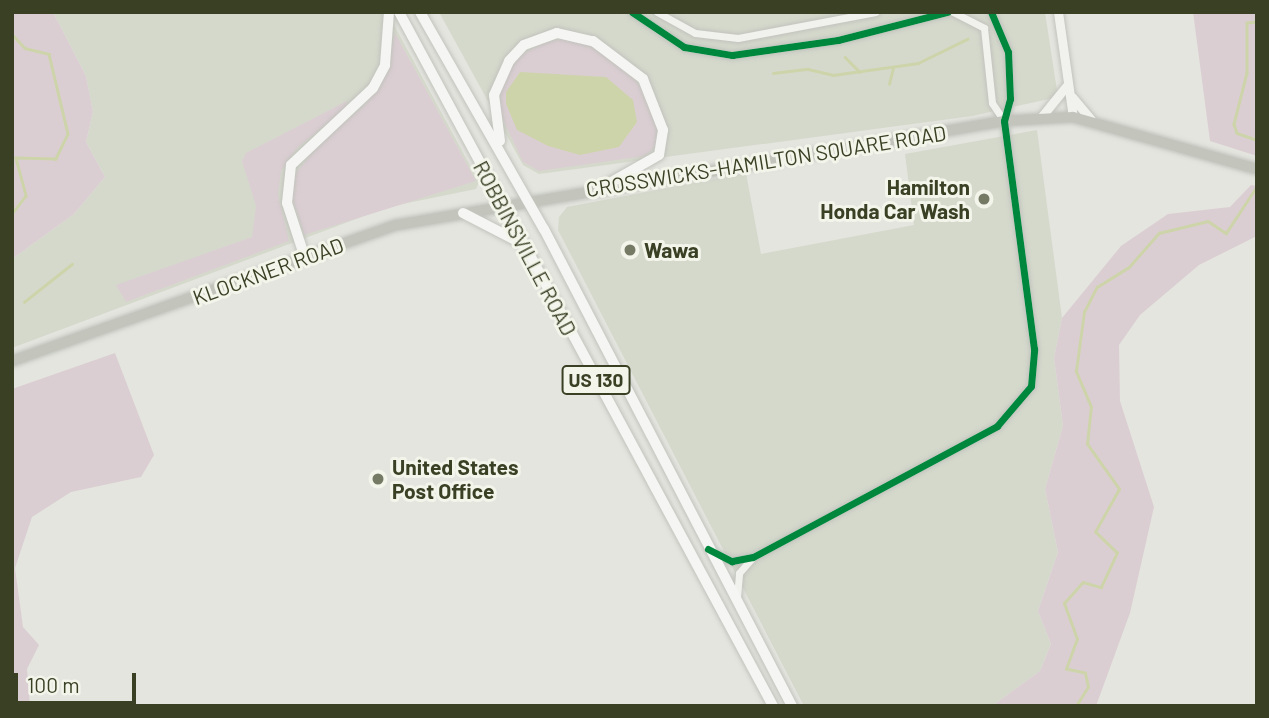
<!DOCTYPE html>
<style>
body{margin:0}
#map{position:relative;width:1269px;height:718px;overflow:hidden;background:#e4e5df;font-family:Barlow,sans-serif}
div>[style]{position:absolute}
.built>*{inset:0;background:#d5d9cc}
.green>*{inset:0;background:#dbced3}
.water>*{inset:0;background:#ced4aa}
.stream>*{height:2.5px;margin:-1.25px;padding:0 1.25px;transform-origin:1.25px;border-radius:1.25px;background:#ced4aa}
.roads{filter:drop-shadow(0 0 2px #c2c3bd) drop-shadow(0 0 2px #c2c3bd)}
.minor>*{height:7px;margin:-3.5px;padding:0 3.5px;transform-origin:3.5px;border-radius:3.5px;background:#f1f2ee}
.tertiary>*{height:9px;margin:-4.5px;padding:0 4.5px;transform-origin:4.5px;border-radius:4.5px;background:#f1f2ee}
.secondary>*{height:10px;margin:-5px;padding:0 5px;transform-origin:5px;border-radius:5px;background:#c3c5bd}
.trunk>*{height:10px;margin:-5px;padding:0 5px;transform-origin:5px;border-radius:5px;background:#f5f5f3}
.cycleway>*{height:7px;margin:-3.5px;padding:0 3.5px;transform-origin:3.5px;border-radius:3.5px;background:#00873e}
.dots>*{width:19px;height:19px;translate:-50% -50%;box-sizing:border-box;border:4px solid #f3f5eb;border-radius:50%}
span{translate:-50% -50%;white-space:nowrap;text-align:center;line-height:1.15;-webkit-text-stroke:6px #f3f5eb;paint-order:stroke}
.shield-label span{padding:2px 5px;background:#f3f5eb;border:2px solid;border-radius:5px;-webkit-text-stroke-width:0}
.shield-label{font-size:19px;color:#394024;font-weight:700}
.street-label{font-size:21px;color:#394024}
.poi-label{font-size:21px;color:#394024;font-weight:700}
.right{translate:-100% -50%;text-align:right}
.left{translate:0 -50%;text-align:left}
.frame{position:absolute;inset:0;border:14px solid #394024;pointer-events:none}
.scale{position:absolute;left:14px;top:673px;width:122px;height:32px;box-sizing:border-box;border:4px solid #394024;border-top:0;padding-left:9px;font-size:21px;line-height:24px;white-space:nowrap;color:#394024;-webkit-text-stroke:5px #f3f5eb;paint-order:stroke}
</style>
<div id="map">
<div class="built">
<div style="clip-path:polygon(53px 12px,387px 12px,479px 182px,476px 189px,388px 207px,12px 348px,12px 259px,74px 214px,105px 177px,86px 142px,93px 112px,86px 76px)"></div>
<div style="clip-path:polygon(439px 12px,1045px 12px,1058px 97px,972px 116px,539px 174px,523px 165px)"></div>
<div style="clip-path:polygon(1037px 130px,1062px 318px,1054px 358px,1063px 426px,1045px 489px,1058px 552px,1038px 611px,1051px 644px,1040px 671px,992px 706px,804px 706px,558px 230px,559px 217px,567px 207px,746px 173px,761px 254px,914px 225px,905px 154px)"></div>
</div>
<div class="green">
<div style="clip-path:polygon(12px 12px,53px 12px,86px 76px,93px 112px,86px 142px,105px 177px,74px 214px,12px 259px)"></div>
<div style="clip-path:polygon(1193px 12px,1257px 12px,1257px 156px,1210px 141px)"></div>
<div style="clip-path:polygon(395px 33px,476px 181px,304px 235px,291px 195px,293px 177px,323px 139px,367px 103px,385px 72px)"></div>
<div style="clip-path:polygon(565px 38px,595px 46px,624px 66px,649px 98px,658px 130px,656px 146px,645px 156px,539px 171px,523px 162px,498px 109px,501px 84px,518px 57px,539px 44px)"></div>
<div style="clip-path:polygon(347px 101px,346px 109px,297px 148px,281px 171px,278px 195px,289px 241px,126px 302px,116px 285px,252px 237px,256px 206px,242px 161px,246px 153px)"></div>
<div style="clip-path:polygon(1251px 185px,1257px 186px,1257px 236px,1199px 265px,1140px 315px,1119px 345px,1120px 401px,1154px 507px,1130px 613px,1096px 706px,992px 706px,1040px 671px,1051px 644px,1038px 611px,1058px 552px,1045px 489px,1063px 426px,1054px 358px,1062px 318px,1121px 246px,1168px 214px,1230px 207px)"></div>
<div style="clip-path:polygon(115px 353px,154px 455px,141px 477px,71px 492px,32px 517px,15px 568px,23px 627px,39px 645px,27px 669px,30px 706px,12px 706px,12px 389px)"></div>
</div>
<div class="water">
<div style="clip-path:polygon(520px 72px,606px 77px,633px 100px,637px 122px,619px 147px,580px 155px,548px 146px,517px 130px,506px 104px,506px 92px)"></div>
</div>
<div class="stream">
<div style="left:1257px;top:22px;width:10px;rotate:174deg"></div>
<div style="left:1247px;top:23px;width:50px;rotate:90deg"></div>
<div style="left:1247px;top:73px;width:53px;rotate:104.3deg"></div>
<div style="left:1234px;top:124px;width:9px;rotate:72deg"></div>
<div style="left:1237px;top:133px;width:21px;rotate:19deg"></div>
<div style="left:12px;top:34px;width:19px;rotate:47deg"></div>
<div style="left:25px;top:48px;width:25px;rotate:14deg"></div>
<div style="left:49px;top:54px;width:82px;rotate:76.6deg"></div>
<div style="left:68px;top:134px;width:28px;rotate:116deg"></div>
<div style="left:56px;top:159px;width:40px;rotate:-178.6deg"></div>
<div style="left:16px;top:158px;width:39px;rotate:75deg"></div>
<div style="left:26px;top:196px;width:23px;rotate:128deg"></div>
<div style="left:845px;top:57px;width:21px;rotate:45deg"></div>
<div style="left:773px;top:73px;width:35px;rotate:-7deg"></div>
<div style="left:808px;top:69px;width:26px;rotate:13deg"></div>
<div style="left:833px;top:75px;width:86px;rotate:-8deg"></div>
<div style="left:918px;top:63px;width:55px;rotate:-26.1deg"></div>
<div style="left:889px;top:84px;width:16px;rotate:-76deg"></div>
<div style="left:24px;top:302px;width:61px;rotate:-38.4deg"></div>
<div style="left:1076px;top:706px;width:22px;rotate:-58deg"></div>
<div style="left:1088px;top:687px;width:14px;rotate:-102deg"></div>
<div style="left:1085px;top:673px;width:19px;rotate:-168deg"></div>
<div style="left:1066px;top:669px;width:32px;rotate:-70deg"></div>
<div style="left:1077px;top:639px;width:38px;rotate:-110deg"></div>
<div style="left:1064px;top:603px;width:28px;rotate:-48deg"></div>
<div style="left:1083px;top:582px;width:19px;rotate:16deg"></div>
<div style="left:1101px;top:587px;width:38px;rotate:-65deg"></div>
<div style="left:1117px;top:553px;width:30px;rotate:-136deg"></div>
<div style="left:1095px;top:532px;width:49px;rotate:-60.8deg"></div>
<div style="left:1119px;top:489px;width:55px;rotate:-125.4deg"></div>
<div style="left:1087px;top:444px;width:37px;rotate:-84deg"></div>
<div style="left:1091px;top:407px;width:39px;rotate:-113deg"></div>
<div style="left:1076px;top:371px;width:60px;rotate:-82.3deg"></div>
<div style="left:1084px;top:312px;width:28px;rotate:-63deg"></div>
<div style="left:1097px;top:287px;width:36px;rotate:-32deg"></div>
<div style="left:1128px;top:268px;width:47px;rotate:-48.5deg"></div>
<div style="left:1159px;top:233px;width:50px;rotate:-13.8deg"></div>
<div style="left:1208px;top:221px;width:22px;rotate:34deg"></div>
<div style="left:1226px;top:233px;width:56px;rotate:-56.6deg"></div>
</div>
<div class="roads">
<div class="minor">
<div style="left:632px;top:12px;width:63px;rotate:33.9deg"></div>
<div style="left:684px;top:47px;width:49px;rotate:9.5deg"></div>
<div style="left:732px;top:55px;width:107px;rotate:-8.1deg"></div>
<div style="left:838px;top:40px;width:113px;rotate:-14.4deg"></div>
<div style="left:657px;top:12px;width:43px;rotate:28.9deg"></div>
<div style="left:695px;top:33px;width:43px;rotate:6.6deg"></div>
<div style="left:738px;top:38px;width:140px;rotate:-10.7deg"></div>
<div style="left:953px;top:12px;width:35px;rotate:27deg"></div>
<div style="left:984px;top:28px;width:75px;rotate:83.9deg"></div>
<div style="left:992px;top:103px;width:22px;rotate:56deg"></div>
<div style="left:713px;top:552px;width:21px;rotate:25deg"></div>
<div style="left:732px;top:561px;width:21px;rotate:-11deg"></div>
<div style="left:753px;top:557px;width:277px;rotate:-28.2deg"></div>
<div style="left:997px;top:426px;width:52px;rotate:-49.6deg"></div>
<div style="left:1031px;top:386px;width:37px;rotate:-85deg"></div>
<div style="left:1034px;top:349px;width:230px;rotate:-97.5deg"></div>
<div style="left:1004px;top:121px;width:23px;rotate:-75deg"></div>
<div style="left:1010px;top:99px;width:47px;rotate:-92.4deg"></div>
<div style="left:1008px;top:52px;width:43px;rotate:-113deg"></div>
<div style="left:737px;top:597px;width:24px;rotate:-85deg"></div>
<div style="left:739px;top:573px;width:20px;rotate:-49deg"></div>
</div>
<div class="tertiary">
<div style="left:1058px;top:12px;width:106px;rotate:81.9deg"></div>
<div style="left:1072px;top:97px;width:30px;rotate:50deg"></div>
<div style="left:1042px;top:116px;width:38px;rotate:-51deg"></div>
</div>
<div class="secondary">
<div style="left:12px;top:361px;width:408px;rotate:-19.5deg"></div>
<div style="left:397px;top:225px;width:616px;rotate:-9.72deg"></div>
<div style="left:1004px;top:121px;width:69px;rotate:-3.3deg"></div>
<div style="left:1073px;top:117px;width:191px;rotate:15.8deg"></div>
</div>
<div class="trunk">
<div style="left:399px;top:12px;width:788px;rotate:61.68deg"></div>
<div style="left:420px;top:12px;width:250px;rotate:60.3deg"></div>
<div style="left:544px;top:229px;width:538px;rotate:62.53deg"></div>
<div style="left:500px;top:141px;width:46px;rotate:-97.4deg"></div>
<div style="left:494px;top:95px;width:37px;rotate:-66deg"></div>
<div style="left:509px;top:61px;width:22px;rotate:-47deg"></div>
<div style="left:524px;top:45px;width:35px;rotate:-20deg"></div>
<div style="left:557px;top:33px;width:37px;rotate:13deg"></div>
<div style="left:593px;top:41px;width:63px;rotate:37.2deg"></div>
<div style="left:643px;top:79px;width:55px;rotate:68.6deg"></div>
<div style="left:663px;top:130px;width:25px;rotate:99deg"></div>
<div style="left:659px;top:155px;width:64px;rotate:150.3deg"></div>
<div style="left:463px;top:213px;width:68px;rotate:27.3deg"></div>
<div style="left:305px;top:258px;width:58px;rotate:-108.1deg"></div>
<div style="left:287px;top:203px;width:38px;rotate:-84deg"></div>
<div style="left:291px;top:165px;width:112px;rotate:-43.2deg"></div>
<div style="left:373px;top:88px;width:26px;rotate:-62deg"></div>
<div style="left:385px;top:65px;width:53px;rotate:-85.7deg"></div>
</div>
</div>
<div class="cycleway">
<div style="left:632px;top:12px;width:63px;rotate:33.9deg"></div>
<div style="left:684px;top:47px;width:49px;rotate:9.5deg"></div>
<div style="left:732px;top:55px;width:107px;rotate:-8.1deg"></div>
<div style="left:838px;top:40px;width:113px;rotate:-14.4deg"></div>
<div style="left:708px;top:549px;width:27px;rotate:27deg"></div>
<div style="left:732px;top:561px;width:21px;rotate:-11deg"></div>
<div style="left:753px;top:557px;width:277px;rotate:-28.2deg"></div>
<div style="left:997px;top:426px;width:52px;rotate:-49.6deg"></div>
<div style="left:1031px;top:386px;width:37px;rotate:-85deg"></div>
<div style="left:1034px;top:349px;width:230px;rotate:-97.5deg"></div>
<div style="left:1004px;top:121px;width:23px;rotate:-75deg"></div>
<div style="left:1010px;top:99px;width:47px;rotate:-92.4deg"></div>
<div style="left:1008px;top:52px;width:43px;rotate:-113deg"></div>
</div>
<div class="dots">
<div style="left:984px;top:199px;background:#757a65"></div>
<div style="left:630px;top:250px;background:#757a65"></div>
<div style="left:378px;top:479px;background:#757a65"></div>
</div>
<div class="shield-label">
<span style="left:596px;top:380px">US 130</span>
</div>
<div class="street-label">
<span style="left:766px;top:161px;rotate:-9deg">CROSSWICKS-HAMILTON SQUARE ROAD</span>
<span style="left:525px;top:248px;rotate:62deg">ROBBINSVILLE ROAD</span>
<span style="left:268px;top:271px;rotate:-20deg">KLOCKNER ROAD</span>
</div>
<div class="poi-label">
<span class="right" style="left:970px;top:199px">Hamilton<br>Honda Car Wash</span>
<span class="left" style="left:644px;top:250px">Wawa</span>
<span class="left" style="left:392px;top:479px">United States<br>Post Office</span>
</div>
<div class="frame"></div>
<div class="scale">100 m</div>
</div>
